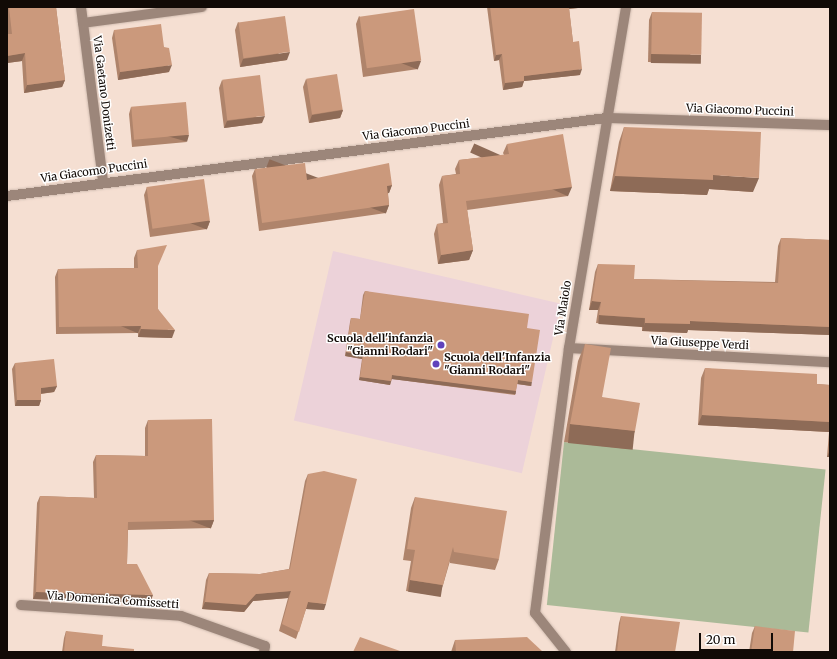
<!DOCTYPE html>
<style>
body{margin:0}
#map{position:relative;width:837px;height:659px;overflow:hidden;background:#f5dfd2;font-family:Merriweather,serif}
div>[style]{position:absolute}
.education>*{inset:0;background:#ecd2d9;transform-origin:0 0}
.green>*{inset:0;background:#abba98;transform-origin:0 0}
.roads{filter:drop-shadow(0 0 1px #d1bdb1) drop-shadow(0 0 1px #d1bdb1)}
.minor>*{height:10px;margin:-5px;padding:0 5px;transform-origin:5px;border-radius:5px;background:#9c867a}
.wall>*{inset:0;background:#af846b}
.shaded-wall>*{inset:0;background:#8e6b57;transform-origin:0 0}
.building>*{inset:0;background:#cb997c;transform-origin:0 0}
.dots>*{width:11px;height:11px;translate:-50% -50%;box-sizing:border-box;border:2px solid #fff;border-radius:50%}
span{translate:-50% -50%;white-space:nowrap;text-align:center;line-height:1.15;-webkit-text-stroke:3px #fff;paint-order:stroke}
.street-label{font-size:11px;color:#110a06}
.poi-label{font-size:11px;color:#110a06;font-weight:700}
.right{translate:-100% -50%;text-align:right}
.left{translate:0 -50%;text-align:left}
.frame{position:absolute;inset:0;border:8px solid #110a06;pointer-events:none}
.scale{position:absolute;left:699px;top:633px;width:74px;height:18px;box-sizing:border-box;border:2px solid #110a06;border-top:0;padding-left:5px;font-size:12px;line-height:14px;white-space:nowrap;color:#110a06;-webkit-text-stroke:3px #fff;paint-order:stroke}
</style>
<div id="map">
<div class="education">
<div style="left:333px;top:251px;width:234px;height:174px;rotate:13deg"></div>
</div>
<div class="green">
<div style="left:564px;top:442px;width:263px;height:164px;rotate:6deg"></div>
</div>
<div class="roads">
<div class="minor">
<div style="left:81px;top:7px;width:175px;rotate:82.8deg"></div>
<div style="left:83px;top:23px;width:120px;rotate:-7.7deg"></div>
<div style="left:7px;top:196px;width:604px;rotate:-7.42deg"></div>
<div style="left:606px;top:118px;width:224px;rotate:1.8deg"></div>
<div style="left:569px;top:348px;width:261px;rotate:3.1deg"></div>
<div style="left:21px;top:605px;width:160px;rotate:3.9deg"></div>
<div style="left:181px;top:616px;width:89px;rotate:19.7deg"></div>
<div style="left:265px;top:646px;width:6px;rotate:99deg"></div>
<div style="left:566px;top:652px;width:50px;rotate:-128.5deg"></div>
<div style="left:535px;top:613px;width:267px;rotate:-82.7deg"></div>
<div style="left:569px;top:348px;width:346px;rotate:-80.5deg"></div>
</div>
</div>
<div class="wall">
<div style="clip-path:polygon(7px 7px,56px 7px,65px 80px,62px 87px,24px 93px,22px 61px,7px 63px,7px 34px,8px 34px,7px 26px)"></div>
<div style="clip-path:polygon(487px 7px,578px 7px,578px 8px,569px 9px,573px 42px,580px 75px,524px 81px,522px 87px,503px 90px,499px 60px,494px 61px)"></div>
<div style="clip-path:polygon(652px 12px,698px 63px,648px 62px,649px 20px)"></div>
<div style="clip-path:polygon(359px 16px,418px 69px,363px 77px,356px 24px)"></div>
<div style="clip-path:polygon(238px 22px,287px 60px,240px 67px,235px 30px)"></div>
<div style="clip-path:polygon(114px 30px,164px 47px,169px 72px,118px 80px,112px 38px)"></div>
<div style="clip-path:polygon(306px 79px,343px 110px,340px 118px,309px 123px,303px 87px)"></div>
<div style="clip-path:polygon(222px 80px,262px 123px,224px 128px,219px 88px)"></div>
<div style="clip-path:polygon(131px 107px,187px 142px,132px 147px,129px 114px)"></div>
<div style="clip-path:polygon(624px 127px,753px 192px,709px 189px,707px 195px,610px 191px,619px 142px)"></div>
<div style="clip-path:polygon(507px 144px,568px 196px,467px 210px,473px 250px,469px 260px,438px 264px,434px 234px,437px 224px,443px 223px,439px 185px,442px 176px,456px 174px,455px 169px,459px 160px,504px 155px,503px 153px)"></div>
<div style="clip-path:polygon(255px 169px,307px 180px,392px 185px,389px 193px,388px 193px,389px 205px,386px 213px,259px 231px,252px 176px)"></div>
<div style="clip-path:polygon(147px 187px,210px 221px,207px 229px,150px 237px,144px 195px)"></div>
<div style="clip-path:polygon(781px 238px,830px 240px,830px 335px,688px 330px,687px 333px,642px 331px,642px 326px,596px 323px,598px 310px,589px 310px,595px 272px,598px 264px,634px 279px,775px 282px,778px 246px)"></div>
<div style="clip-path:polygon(137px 250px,158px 267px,158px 309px,172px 338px,138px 337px,138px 333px,56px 334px,55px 277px,58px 269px,134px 268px,134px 258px)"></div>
<div style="clip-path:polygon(365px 291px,527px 328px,531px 386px,517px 384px,515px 395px,392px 379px,390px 385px,359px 380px,362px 359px,345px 356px,350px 322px,351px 318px,360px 319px,363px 295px)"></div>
<div style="clip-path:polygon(585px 344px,602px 397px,635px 431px,628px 449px,564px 442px,578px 361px)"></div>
<div style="clip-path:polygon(15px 363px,57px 386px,54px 392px,41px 394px,41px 400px,39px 406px,15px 406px,12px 369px)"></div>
<div style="clip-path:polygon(705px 368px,817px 384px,830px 385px,830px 457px,827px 457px,829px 432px,698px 425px,701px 378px)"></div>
<div style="clip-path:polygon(148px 420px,214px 520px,211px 528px,128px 530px,127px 564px,150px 603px,33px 599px,37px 503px,40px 496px,94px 498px,93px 462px,96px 455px,145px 456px,145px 428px)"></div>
<div style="clip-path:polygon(308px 474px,324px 610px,306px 609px,296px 639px,279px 631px,288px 598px,253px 601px,244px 612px,202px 609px,206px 580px,209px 573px,260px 574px,289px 569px,305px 481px)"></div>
<div style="clip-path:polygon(415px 497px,499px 559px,495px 570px,450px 563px,450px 561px,443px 585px,439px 596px,406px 591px,411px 561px,403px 560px,411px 508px)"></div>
<div style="clip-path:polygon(621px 616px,675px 652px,615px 652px,619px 623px)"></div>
<div style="clip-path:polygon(755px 626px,793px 652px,749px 652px,752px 633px)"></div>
<div style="clip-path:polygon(66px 631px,102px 646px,134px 652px,62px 652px,64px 638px)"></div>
<div style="clip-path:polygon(455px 640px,543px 652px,451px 652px)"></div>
</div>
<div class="shaded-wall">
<div style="clip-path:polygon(567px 7px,578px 7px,578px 8px,566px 9px)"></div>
<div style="clip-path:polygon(290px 52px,287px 60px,240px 67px,243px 59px)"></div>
<div style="clip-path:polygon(25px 53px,22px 61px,7px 63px,7px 56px)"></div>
<div style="clip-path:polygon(502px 54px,499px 60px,494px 61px,496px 55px)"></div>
<div style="left:651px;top:54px;width:50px;height:9px;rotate:1deg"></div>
<div style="left:421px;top:61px;width:9px;height:56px;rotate:111deg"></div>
<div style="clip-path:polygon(172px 65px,169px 72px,118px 80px,120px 72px)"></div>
<div style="clip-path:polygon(582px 69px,580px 75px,524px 81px,522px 87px,503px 90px,505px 83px,524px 76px)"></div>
<div style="clip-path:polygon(65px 80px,62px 87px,24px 93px,27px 85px)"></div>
<div style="clip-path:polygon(343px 110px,340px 118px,309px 123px,312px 115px)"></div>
<div style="clip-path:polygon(265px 116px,262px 123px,224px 128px,227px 121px)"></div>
<div style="left:189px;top:135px;width:7px;height:55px;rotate:106deg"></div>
<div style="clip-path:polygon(713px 175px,759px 178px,753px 192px,709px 189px,707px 195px,610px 191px,615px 176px)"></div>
<div style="clip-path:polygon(392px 185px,389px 193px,384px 194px,387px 186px)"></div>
<div style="left:572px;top:187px;width:10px;height:107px;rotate:114deg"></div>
<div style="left:389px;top:205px;width:9px;height:128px;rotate:111deg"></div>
<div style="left:210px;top:221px;width:9px;height:58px;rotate:111deg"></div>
<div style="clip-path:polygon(473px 250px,469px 260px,438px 264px,441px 255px)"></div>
<div style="clip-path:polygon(592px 301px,601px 302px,598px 310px,589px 310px)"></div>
<div style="left:599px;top:315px;width:46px;height:9px;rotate:4deg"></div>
<div style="clip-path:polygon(690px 321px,830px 327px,830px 335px,688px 330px,687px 333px,642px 331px,645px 323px)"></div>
<div style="left:141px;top:326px;width:8px;height:82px;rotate:113deg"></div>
<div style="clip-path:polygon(141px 329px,175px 330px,172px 338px,138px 337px)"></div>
<div style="left:346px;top:352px;width:17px;height:4px;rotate:10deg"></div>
<div style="left:392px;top:375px;width:125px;height:4px;rotate:7deg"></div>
<div style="clip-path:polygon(360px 377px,391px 381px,390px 385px,359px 380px)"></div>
<div style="left:518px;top:380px;width:14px;height:4px;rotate:8deg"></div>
<div style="clip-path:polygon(57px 386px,54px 392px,38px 394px,41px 388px)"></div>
<div style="clip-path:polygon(17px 400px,41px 400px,39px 406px,15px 406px)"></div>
<div style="clip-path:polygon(702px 415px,830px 422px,830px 430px,829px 432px,698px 425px)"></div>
<div style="left:570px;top:424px;width:65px;height:19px;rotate:6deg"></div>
<div style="clip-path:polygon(830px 450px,830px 457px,827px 457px)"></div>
<div style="left:214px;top:520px;width:9px;height:86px;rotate:111deg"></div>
<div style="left:410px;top:580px;width:33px;height:12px;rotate:9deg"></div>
<div style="clip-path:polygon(291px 591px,288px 598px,253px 601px,244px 612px,202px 609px,205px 602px,256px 594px)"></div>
<div style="clip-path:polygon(36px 592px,153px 595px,150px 603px,33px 599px)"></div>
<div style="clip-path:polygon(308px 602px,326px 604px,324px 610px,306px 609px)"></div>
</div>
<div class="building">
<div style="clip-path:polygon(9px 7px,56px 7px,65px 80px,27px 85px,25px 53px,7px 56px,7px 34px,12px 34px)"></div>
<div style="clip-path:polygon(490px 7px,569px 7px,573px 42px,579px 41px,582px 69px,524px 76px,524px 81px,505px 83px,502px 54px,496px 55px)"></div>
<div style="left:414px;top:9px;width:52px;height:55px;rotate:82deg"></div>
<div style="left:652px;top:12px;width:50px;height:42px;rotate:1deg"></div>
<div style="left:285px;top:16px;width:36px;height:47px;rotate:82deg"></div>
<div style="clip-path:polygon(161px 24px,164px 47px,169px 48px,172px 65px,120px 72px,114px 30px)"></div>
<div style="left:337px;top:74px;width:36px;height:31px;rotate:81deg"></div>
<div style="left:260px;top:75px;width:41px;height:38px;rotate:83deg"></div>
<div style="left:186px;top:102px;width:33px;height:55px;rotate:85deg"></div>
<div style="clip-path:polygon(624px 127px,761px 132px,759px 178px,713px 175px,713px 180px,615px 176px)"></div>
<div style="clip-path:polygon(563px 134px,572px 187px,466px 201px,473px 250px,441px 255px,437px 224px,448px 223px,442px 176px,460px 174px,459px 160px,509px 154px,507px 144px)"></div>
<div style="clip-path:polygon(305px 163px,307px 180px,389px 163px,392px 185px,387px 186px,389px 205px,262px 223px,255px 169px)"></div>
<div style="left:204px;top:179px;width:42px;height:58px;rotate:82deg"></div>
<div style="clip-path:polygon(781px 238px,830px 240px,830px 327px,690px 321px,690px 324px,645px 323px,645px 318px,599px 315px,601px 302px,592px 301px,598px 264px,635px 265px,634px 279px,778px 283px)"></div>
<div style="clip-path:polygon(167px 245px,158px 266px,158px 309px,175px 330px,141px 329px,141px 326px,59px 327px,58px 269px,138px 268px,137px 250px)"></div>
<div style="clip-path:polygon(365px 291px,529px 314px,527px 328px,540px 330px,532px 382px,518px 380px,516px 391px,392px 375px,391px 381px,360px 377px,363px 355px,346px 352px,351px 318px,360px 319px)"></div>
<div style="clip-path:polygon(585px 344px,611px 348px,602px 397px,640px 403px,635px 431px,570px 424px)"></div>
<div style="clip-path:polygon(54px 359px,57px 386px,41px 388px,41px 400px,17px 400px,15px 363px)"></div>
<div style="clip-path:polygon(705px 368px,817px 374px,817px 384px,830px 385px,830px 422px,702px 415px)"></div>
<div style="clip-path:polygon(212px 419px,214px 520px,128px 522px,127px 564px,137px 564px,153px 595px,36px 592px,40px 496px,97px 498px,96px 455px,148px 456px,148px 420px)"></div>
<div style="clip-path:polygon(324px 471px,357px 479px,326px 604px,308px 602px,299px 632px,282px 624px,291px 591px,256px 594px,246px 605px,205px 602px,209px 573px,260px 574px,290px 569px,308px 474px)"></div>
<div style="clip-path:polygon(415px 497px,507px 511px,499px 559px,454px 552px,453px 547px,443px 585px,410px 580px,415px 550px,407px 549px)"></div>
<div style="clip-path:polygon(621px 616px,680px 622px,675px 652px,617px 652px)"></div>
<div style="clip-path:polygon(755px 626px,795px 631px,793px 652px,751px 652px)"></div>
<div style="clip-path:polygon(66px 631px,103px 635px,102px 646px,134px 649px,134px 652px,64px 652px)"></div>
<div style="clip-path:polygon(360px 637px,403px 652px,353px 652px)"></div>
<div style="clip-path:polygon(527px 637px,543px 652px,456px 652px,455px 640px)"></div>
</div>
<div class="dots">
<div style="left:441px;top:345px;background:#6043bc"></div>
<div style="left:436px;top:364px;background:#6043bc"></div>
</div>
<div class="street-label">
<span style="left:104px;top:93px;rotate:83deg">Via Gaetano Donizetti</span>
<span style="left:740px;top:110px;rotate:2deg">Via Giacomo Puccini</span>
<span style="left:416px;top:130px;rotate:-7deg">Via Giacomo Puccini</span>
<span style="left:94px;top:171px;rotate:-8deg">Via Giacomo Puccini</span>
<span style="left:563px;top:308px;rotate:-81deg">Via Maiolo</span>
<span style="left:700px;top:343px;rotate:3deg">Via Giuseppe Verdi</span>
<span style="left:113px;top:600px;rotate:4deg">Via Domenica Comissetti</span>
</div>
<div class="poi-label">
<span class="right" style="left:433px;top:345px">Scuola dell'infanzia<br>"Gianni Rodari"</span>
<span class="left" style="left:444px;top:364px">Scuola dell'Infanzia<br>"Gianni Rodari"</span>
</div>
<div class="frame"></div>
<div class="scale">20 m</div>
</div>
